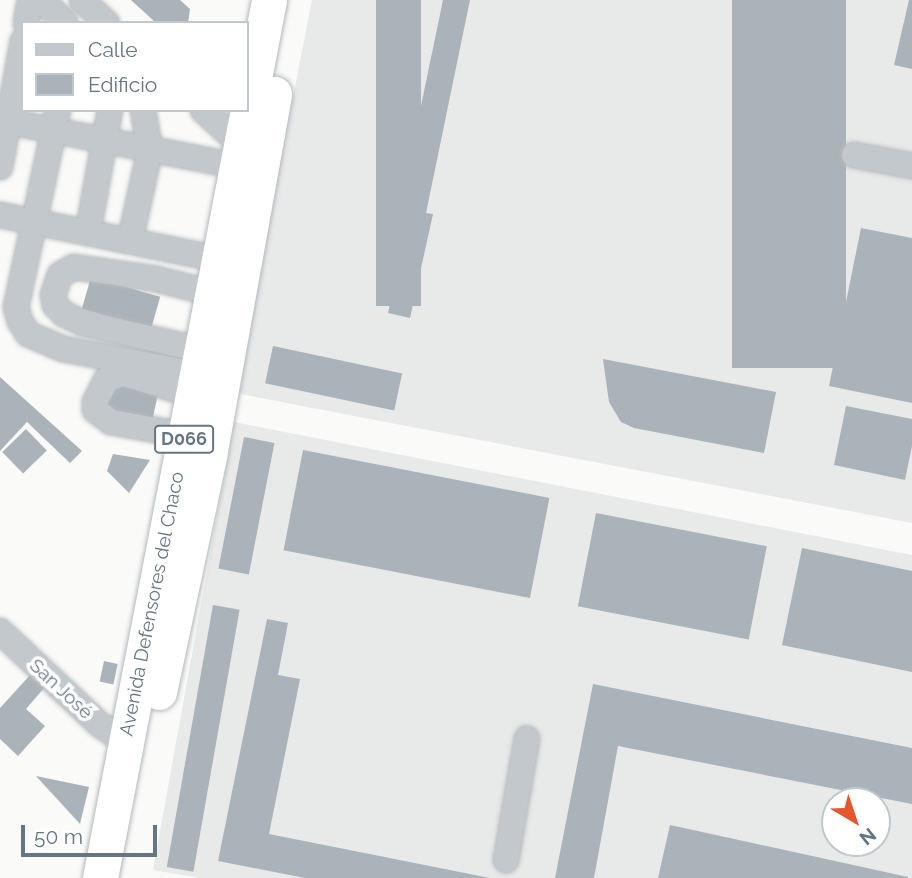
<!DOCTYPE html>
<meta charset="utf-8">
<style>
body{margin:0}
#map{position:relative;width:912px;height:878px;overflow:hidden;background:#fafaf8;font-family:Raleway,sans-serif}
div>[style]{position:absolute}
.built>*{inset:0;background:#e8e9e9}
.building>*{inset:0;background:#aab3b9;transform-origin:0 0}
.roads{filter:drop-shadow(0 0 2px #b4b9bd) drop-shadow(0 0 2px #b4b9bd)}
.minor>*{height:24px;margin:-12px;padding:0 12px;transform-origin:12px;border-radius:12px;background:#c3c8cc}
.highway>*{height:35px;margin:-17.5px;padding:0 17.5px;transform-origin:17.5px;border-radius:17.5px;background:#fff}
span{translate:-50% -50%;white-space:nowrap;text-align:center;line-height:1.15;-webkit-text-stroke:7px #fff;paint-order:stroke}
.shield-label span{padding:2px 5px;background:#fff;border:2px solid;border-radius:5px;-webkit-text-stroke-width:0}
.shield-label{font-size:18px;color:#657683;font-weight:700}
.street-label{font-size:19px;color:#657683}
.legend{position:absolute;left:21px;top:21px;width:228px;height:91px;box-sizing:border-box;background:#fff;border:2px solid #c1c8cd;margin:0;padding:9px 12px;list-style:none;font-size:21px;color:#657683}
.legend li{display:flex;align-items:center;gap:14px;height:35px}
.legend b{width:35px;border:2px solid #c1c8cd}
.north{position:absolute;left:821px;top:787px;width:70px;height:70px;box-sizing:border-box;background:#fff;border:2px solid #c1c8cd;border-radius:50%;rotate:141deg;font-size:19px;font-weight:700;line-height:28px;text-align:center;color:#657683}
.north::after{content:'';display:block;margin:auto;width:24px;height:32px;background:#e4572e;clip-path:polygon(50% 0,100% 100%,50% 72%,0 100%)}
.scale{position:absolute;left:21px;top:825px;width:136px;height:32px;box-sizing:border-box;border:4px solid #657683;border-top:0;padding-left:9px;font-size:21px;line-height:24px;white-space:nowrap;color:#657683;-webkit-text-stroke:5px #fff;paint-order:stroke}
</style>
<div id="map">
<div class="built">
<div style="clip-path:polygon(312px 0,912px 0,912px 523px,235px 393px)"></div>
<div style="clip-path:polygon(evenodd,234px 422px,912px 555px,912px 878px,200px 878px,153px 870px,234px 422px,835px 801px,877px 801px,877px 843px,835px 843px,835px 801px)"></div>
</div>
<div class="building">
<div style="clip-path:polygon(131px 0,180px 0,190px 9px,188px 23px,155px 22px)"></div>
<div style="left:376px;top:0;width:45px;height:306px"></div>
<div style="clip-path:polygon(443px 0,470px 0,426px 213px,433px 214px,410px 318px,388px 313px,411px 209px,400px 207px)"></div>
<div style="left:732px;top:0;width:114px;height:368px"></div>
<div style="clip-path:polygon(909px 0,912px 0,912px 69px,894px 65px)"></div>
<div style="clip-path:polygon(861px 228px,912px 238px,912px 403px,829px 386px)"></div>
<div style="left:91px;top:277px;width:72px;height:33px;rotate:16deg"></div>
<div style="left:273px;top:346px;width:132px;height:38px;rotate:12deg"></div>
<div style="clip-path:polygon(603px 359px,776px 392px,764px 453px,634px 428px,621px 422px,609px 402px)"></div>
<div style="clip-path:polygon(0 377px,82px 451px,70px 463px,27px 422px,0 451px)"></div>
<div style="left:111px;top:384px;width:48px;height:25px;rotate:12deg"></div>
<div style="clip-path:polygon(846px 406px,912px 419px,912px 446px,905px 480px,834px 465px)"></div>
<div style="left:26px;top:429px;width:30px;height:33px;rotate:46deg"></div>
<div style="left:244px;top:437px;width:31px;height:134px;rotate:11deg"></div>
<div style="left:303px;top:450px;width:251px;height:102px;rotate:11deg"></div>
<div style="clip-path:polygon(113px 454px,150px 460px,129px 493px,107px 471px)"></div>
<div style="left:596px;top:513px;width:174px;height:95px;rotate:11deg"></div>
<div style="clip-path:polygon(802px 548px,912px 571px,912px 672px,782px 645px)"></div>
<div style="left:213px;top:605px;width:27px;height:266px;rotate:10deg"></div>
<div style="clip-path:polygon(267px 619px,288px 623px,278px 675px,300px 679px,269px 834px,490px 878px,305px 878px,218px 861px)"></div>
<div style="left:104px;top:661px;width:14px;height:21px;rotate:12deg"></div>
<div style="clip-path:polygon(31px 674px,45px 687px,26px 709px,45px 726px,18px 756px,0 739px,0 708px)"></div>
<div style="clip-path:polygon(593px 684px,912px 748px,912px 804px,618px 746px,594px 878px,555px 878px)"></div>
<div style="clip-path:polygon(36px 776px,89px 787px,80px 824px)"></div>
<div style="clip-path:polygon(670px 825px,908px 877px,908px 878px,658px 878px)"></div>
</div>
<div class="roads">
<div class="minor">
<div style="left:42px;top:0;width:33px;rotate:45deg"></div>
<div style="left:82px;top:0;width:34px;rotate:43deg"></div>
<div style="left:26px;top:23px;width:23px;rotate:-80deg"></div>
<div style="left:58px;top:110px;width:201px;rotate:102deg"></div>
<div style="left:16px;top:307px;width:15px;rotate:74deg"></div>
<div style="left:20px;top:321px;width:15px;rotate:58deg"></div>
<div style="left:28px;top:334px;width:38px;rotate:23deg"></div>
<div style="left:63px;top:349px;width:135px;rotate:10.6deg"></div>
<div style="left:203px;top:110px;width:50px;rotate:42.6deg"></div>
<div style="left:0;top:120px;width:240px;rotate:11deg"></div>
<div style="left:854px;top:155px;width:59px;rotate:10.7deg"></div>
<div style="left:0;top:167px;width:128px;rotate:-79.7deg"></div>
<div style="left:0;top:215px;width:222px;rotate:11.4deg"></div>
<div style="left:88px;top:232px;width:124px;rotate:-79.8deg"></div>
<div style="left:130px;top:241px;width:93px;rotate:-77.6deg"></div>
<div style="left:150px;top:150px;width:41px;rotate:-99.9deg"></div>
<div style="left:201px;top:350px;width:121px;rotate:-167.1deg"></div>
<div style="left:83px;top:323px;width:21px;rotate:-155deg"></div>
<div style="left:64px;top:314px;width:13px;rotate:-135deg"></div>
<div style="left:55px;top:305px;width:10px;rotate:-101deg"></div>
<div style="left:53px;top:295px;width:21px;rotate:-71deg"></div>
<div style="left:60px;top:275px;width:16px;rotate:-30deg"></div>
<div style="left:74px;top:267px;width:83px;rotate:8.3deg"></div>
<div style="left:156px;top:279px;width:58px;rotate:14deg"></div>
<div style="left:184px;top:435px;width:74px;rotate:-169.9deg"></div>
<div style="left:111px;top:422px;width:20px;rotate:-143deg"></div>
<div style="left:95px;top:410px;width:8px;rotate:-90deg"></div>
<div style="left:95px;top:402px;width:25px;rotate:-63deg"></div>
<div style="left:106px;top:380px;width:18px;rotate:-22deg"></div>
<div style="left:123px;top:373px;width:72px;rotate:17.7deg"></div>
<div style="left:0;top:631px;width:136px;rotate:43.2deg"></div>
<div style="left:99px;top:724px;width:32px;rotate:34deg"></div>
<div style="left:506px;top:860px;width:123px;rotate:-80.2deg"></div>
</div>
<div class="highway">
<div style="left:159px;top:692px;width:241px;rotate:-78deg"></div>
<div style="left:209px;top:456px;width:368px;rotate:-79.8deg"></div>
<div style="left:100px;top:878px;width:894px;rotate:-79.1deg"></div>
</div>
</div>
<div class="shield-label">
<span style="left:184px;top:439px">D066</span>
</div>
<div class="street-label">
<span style="left:152px;top:604px;rotate:-79deg">Avenida Defensores del Chaco</span>
<span style="left:61px;top:689px;rotate:43deg">San José</span>
</div>
<ul class="legend">
<li><b style="height:9px;background:#c3c8cc"></b>Calle</li>
<li><b style="height:19px;background:#aab3b9"></b>Edificio</li>
</ul>
<div class="north">N</div>
<div class="scale">50 m</div>
</div>
